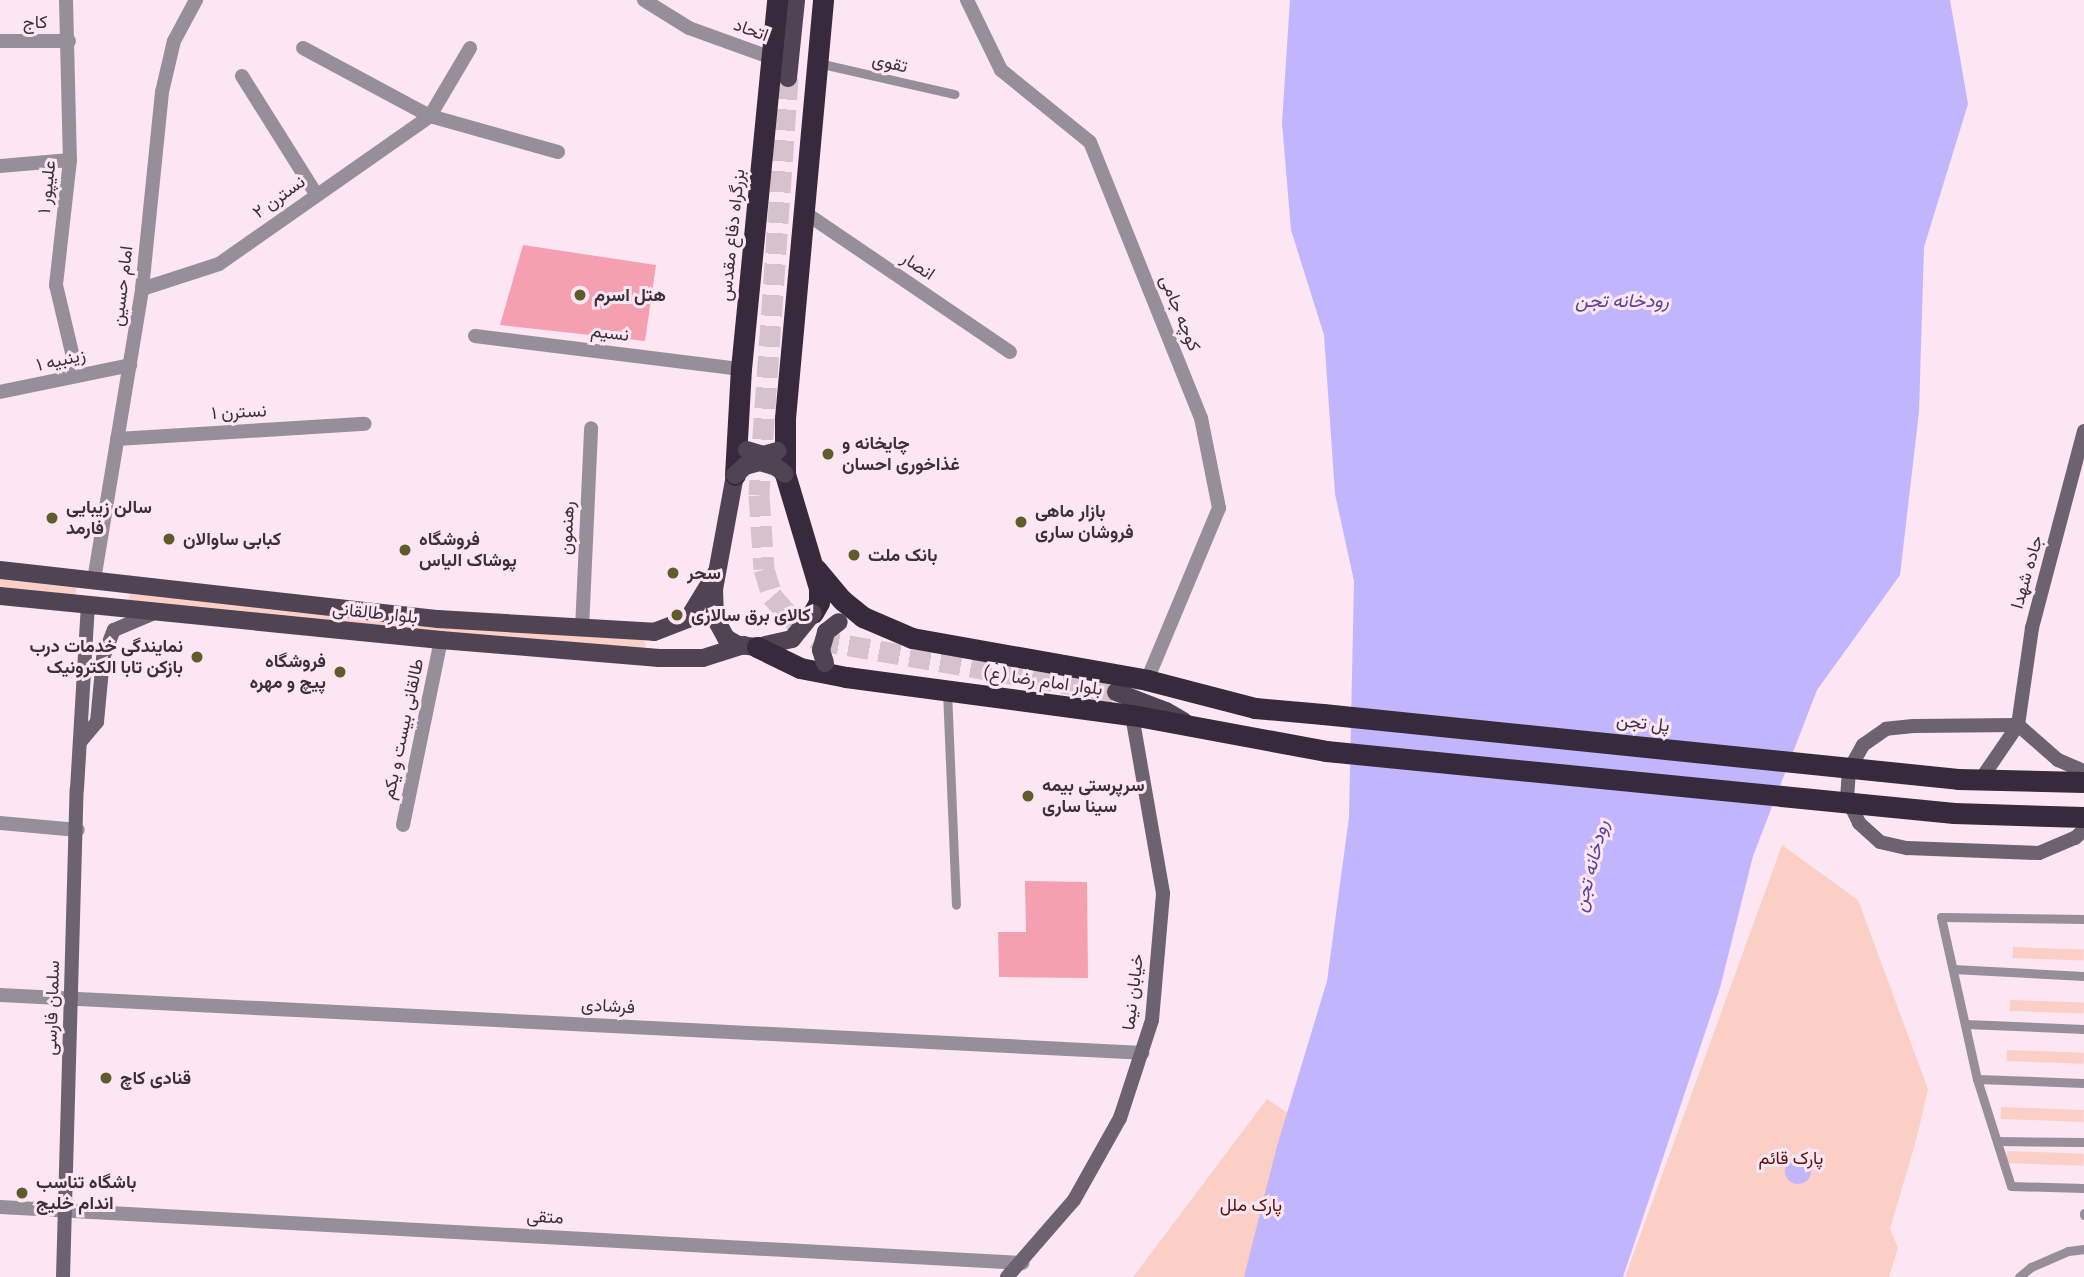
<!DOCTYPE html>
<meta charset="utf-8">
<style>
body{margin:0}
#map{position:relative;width:2084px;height:1277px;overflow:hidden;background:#fce6f3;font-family:Figtree,Vazirmatn,sans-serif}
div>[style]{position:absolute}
.green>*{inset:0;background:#fccfc6;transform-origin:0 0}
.water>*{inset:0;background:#c1b5fe}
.round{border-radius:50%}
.building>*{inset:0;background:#f4a0b1}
.highway-tunnel>*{height:21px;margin-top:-10.5px;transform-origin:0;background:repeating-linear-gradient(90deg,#d5c2cd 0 21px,transparent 0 31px)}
.lane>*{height:9px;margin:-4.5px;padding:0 4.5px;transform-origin:4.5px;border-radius:4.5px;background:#968f99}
.street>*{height:14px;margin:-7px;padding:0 7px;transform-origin:7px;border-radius:7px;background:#968f99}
.secondary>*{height:14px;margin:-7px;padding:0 7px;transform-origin:7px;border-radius:7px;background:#6c6270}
.primary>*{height:18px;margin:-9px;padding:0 9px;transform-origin:9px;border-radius:9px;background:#4f4354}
.highway>*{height:21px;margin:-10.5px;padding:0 10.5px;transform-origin:10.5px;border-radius:10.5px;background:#372a3c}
.primary-bridge>*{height:18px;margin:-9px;padding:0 9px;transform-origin:9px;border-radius:9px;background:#4f4354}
.highway-bridge>*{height:21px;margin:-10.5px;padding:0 10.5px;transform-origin:10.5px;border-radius:10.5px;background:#372a3c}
.dots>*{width:19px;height:19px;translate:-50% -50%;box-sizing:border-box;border:4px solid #fce6f3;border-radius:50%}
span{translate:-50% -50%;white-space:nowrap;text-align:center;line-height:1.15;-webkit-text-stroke:6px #fce6f3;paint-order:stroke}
.street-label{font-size:18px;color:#3b3037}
.poi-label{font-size:18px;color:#3b3037;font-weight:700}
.left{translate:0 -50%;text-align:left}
.right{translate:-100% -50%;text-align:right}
.park-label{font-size:18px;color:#591208}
.water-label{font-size:19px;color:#594498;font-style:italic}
</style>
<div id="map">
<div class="green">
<div style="clip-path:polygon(0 574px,76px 584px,76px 593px,73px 596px,0 591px)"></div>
<div style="clip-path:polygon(131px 590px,643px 638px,646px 645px,641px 653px,128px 601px)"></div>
<div style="clip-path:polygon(1782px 845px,1858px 900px,1928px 1089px,1917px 1137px,1890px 1229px,1898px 1248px,1889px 1277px,1625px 1277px)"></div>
<div style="left:2013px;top:947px;width:71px;height:11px;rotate:2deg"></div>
<div style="left:2010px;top:1000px;width:74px;height:11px;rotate:2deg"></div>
<div style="left:2007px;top:1050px;width:77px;height:11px;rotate:2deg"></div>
<div style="clip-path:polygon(1267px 1099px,1329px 1141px,1259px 1277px,1133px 1277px)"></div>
<div style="left:2001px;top:1107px;width:83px;height:12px;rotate:2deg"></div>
<div style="left:2007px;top:1151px;width:77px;height:12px;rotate:2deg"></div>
</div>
<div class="water">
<div style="clip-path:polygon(1290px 0,1950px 0,1968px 104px,1924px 247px,1919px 412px,1900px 575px,1817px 690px,1753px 856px,1720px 988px,1623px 1277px,1244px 1277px,1277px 1146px,1327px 981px,1349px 817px,1354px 581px,1335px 494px,1324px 335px,1291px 230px,1282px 123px)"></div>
<div class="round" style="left:1785px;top:1158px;width:26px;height:26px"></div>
</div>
<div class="building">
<div style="clip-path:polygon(523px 245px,656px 265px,645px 341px,500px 325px)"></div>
<div style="clip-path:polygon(1025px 881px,1087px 882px,1088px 978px,999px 977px,998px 932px,1026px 932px)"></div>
</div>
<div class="highway-tunnel">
<div style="left:788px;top:78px;width:418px;rotate:94deg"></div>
<div style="left:759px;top:495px;width:74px;rotate:86.1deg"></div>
<div style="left:764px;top:569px;width:28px;rotate:73deg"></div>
<div style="left:772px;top:596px;width:30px;rotate:49deg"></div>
<div style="left:792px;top:619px;width:33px;rotate:39deg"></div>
<div style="left:818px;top:640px;width:303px;rotate:9.9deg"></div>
</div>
<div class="lane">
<div style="left:818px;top:63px;width:140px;rotate:12.8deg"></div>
<div style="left:947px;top:691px;width:214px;rotate:87.6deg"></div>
<div style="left:2084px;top:919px;width:143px;rotate:-179.2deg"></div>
<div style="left:1941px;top:917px;width:166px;rotate:77.5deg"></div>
<div style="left:1977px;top:1079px;width:112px;rotate:72.4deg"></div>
<div style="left:2011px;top:1186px;width:73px;rotate:1.6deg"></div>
<div style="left:1953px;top:969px;width:131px;rotate:3.1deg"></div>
<div style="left:1965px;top:1024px;width:119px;rotate:2.4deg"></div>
<div style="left:1977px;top:1079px;width:107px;rotate:2.1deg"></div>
<div style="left:1997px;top:1141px;width:87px;rotate:0.7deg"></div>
<div style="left:2084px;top:1213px;width:2px;rotate:90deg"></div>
<div style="left:2019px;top:1277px;width:16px;rotate:-40deg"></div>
<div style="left:2031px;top:1267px;width:40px;rotate:-23.4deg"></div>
<div style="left:2068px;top:1251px;width:16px;rotate:-7deg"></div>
</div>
<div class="street">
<div style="left:66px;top:0;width:160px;rotate:88.6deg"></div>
<div style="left:70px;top:160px;width:126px;rotate:96.4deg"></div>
<div style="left:56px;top:285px;width:91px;rotate:76.7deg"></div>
<div style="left:644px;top:0;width:53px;rotate:31.9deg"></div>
<div style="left:689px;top:28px;width:88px;rotate:19.9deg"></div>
<div style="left:967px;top:0;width:78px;rotate:64.1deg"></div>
<div style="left:1001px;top:70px;width:114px;rotate:39deg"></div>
<div style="left:1090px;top:142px;width:297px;rotate:68.1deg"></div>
<div style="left:1201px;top:418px;width:92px;rotate:78.7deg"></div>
<div style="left:1219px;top:508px;width:186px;rotate:112.7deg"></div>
<div style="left:0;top:41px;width:69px"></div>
<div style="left:303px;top:48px;width:144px;rotate:28.2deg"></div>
<div style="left:430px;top:116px;width:133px;rotate:15.7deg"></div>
<div style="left:242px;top:76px;width:139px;rotate:57.9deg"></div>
<div style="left:0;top:166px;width:70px;rotate:-4.9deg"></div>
<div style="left:804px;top:212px;width:249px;rotate:34.2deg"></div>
<div style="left:142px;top:289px;width:81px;rotate:-18deg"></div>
<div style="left:219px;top:264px;width:258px;rotate:-35deg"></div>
<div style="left:430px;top:116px;width:79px;rotate:-59.5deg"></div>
<div style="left:475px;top:336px;width:268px;rotate:7.1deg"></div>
<div style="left:0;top:392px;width:133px;rotate:-11.7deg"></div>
<div style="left:117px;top:439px;width:248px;rotate:-3.5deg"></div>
<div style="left:94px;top:580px;width:295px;rotate:-80.6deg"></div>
<div style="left:142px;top:289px;width:198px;rotate:-84.2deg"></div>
<div style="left:162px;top:92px;width:52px;rotate:-76.8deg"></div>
<div style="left:174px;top:41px;width:47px;rotate:-61.8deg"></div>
<div style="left:582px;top:629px;width:201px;rotate:-87.4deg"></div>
<div style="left:0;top:823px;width:78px;rotate:5.1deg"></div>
<div style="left:403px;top:825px;width:189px;rotate:-78.4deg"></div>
<div style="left:0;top:995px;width:1144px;rotate:2.9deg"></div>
<div style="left:0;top:1207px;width:1024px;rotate:3.14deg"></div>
</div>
<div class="secondary">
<div style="left:2084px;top:431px;width:204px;rotate:104.8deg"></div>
<div style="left:2032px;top:628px;width:98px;rotate:98.2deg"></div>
<div style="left:2018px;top:725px;width:105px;rotate:179.5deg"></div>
<div style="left:1913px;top:726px;width:27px;rotate:174deg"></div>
<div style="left:1886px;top:729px;width:28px;rotate:145deg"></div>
<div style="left:1863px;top:745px;width:29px;rotate:119deg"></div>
<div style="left:1849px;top:770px;width:28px;rotate:94deg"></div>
<div style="left:1847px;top:798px;width:28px;rotate:64deg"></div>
<div style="left:1859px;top:823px;width:28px;rotate:42deg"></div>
<div style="left:1880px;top:842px;width:28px;rotate:13deg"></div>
<div style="left:1907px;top:848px;width:132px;rotate:2.2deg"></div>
<div style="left:2039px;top:853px;width:39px;rotate:-23deg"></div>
<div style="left:2075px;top:838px;width:12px;rotate:-42deg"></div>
<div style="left:81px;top:741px;width:25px;rotate:-50deg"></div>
<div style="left:97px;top:722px;width:64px;rotate:-84.6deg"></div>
<div style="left:103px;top:658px;width:30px;rotate:-69deg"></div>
<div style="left:114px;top:630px;width:43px;rotate:-23deg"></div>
<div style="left:1981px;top:779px;width:65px;rotate:-55.6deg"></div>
<div style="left:2018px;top:725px;width:53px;rotate:41.2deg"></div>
<div style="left:2058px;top:760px;width:28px;rotate:23deg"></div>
<div style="left:63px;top:1277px;width:488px;rotate:-88.4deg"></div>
<div style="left:77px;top:789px;width:184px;rotate:-86.6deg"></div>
<div style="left:1007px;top:1277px;width:102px;rotate:-49deg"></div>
<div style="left:1074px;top:1200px;width:94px;rotate:-60.7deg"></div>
<div style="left:1120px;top:1118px;width:103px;rotate:-71.9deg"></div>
<div style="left:1152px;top:1020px;width:127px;rotate:-85deg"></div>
<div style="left:1163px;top:893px;width:181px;rotate:-99.9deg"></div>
</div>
<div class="primary">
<div style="left:788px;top:78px;width:78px;rotate:-84.1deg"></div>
<div style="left:735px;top:475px;width:116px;rotate:100.4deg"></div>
<div style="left:714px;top:589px;width:29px;rotate:88deg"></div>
<div style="left:715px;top:618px;width:23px;rotate:61deg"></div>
<div style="left:726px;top:638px;width:14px;rotate:30deg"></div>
<div style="left:738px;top:645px;width:19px;rotate:6deg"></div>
<div style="left:757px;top:647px;width:36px;rotate:-13deg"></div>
<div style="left:0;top:570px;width:441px;rotate:6.4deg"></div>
<div style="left:438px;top:619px;width:216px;rotate:3.4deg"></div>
<div style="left:654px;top:632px;width:36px;rotate:-21deg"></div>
<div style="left:688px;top:619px;width:54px;rotate:-58.7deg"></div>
<div style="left:0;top:596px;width:443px;rotate:5.7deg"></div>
<div style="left:441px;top:640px;width:219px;rotate:4.7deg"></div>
<div style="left:659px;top:658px;width:44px"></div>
<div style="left:703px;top:658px;width:43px;rotate:-17.6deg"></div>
<div style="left:1116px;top:692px;width:53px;rotate:20.8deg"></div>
<div style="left:1166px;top:711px;width:20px;rotate:30deg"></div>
</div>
<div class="highway">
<div style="left:735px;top:475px;width:106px;rotate:-86.8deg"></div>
<div style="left:741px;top:369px;width:371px;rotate:-84.4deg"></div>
<div style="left:816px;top:569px;width:40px;rotate:50deg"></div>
<div style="left:842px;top:600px;width:27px;rotate:39deg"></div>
<div style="left:863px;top:617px;width:53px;rotate:23.2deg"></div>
<div style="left:912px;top:638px;width:239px;rotate:10.1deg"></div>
<div style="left:1147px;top:680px;width:112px;rotate:14.5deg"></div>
<div style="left:1255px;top:708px;width:68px;rotate:5deg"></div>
<div style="left:813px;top:613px;width:13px;rotate:-61deg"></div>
<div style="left:819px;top:602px;width:14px;rotate:-90deg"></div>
<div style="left:819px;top:588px;width:119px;rotate:-106.6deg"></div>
<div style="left:785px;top:474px;width:56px;rotate:-90deg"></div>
<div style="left:785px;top:418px;width:420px;rotate:-84.8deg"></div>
<div style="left:757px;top:647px;width:48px;rotate:26deg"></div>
<div style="left:800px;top:668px;width:47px;rotate:11.1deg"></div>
<div style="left:846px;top:677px;width:289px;rotate:7.6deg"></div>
<div style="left:1132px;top:715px;width:197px;rotate:10.5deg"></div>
<div style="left:1958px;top:779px;width:126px;rotate:1.4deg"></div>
<div style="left:1954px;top:813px;width:130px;rotate:1.8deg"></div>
</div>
<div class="primary-bridge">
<div style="left:747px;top:450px;width:17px;rotate:17deg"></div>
<div style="left:763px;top:455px;width:15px;rotate:-16deg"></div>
<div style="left:735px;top:475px;width:13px;rotate:-42deg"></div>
<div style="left:745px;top:466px;width:16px;rotate:-15deg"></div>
<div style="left:760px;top:462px;width:17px;rotate:17deg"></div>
<div style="left:776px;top:467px;width:11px;rotate:38deg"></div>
<div style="left:792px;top:639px;width:33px;rotate:-51deg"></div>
<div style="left:825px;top:663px;width:14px;rotate:-107deg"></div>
<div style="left:821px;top:650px;width:19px;rotate:-74deg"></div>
<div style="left:826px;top:632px;width:16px;rotate:-38deg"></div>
</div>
<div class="highway-bridge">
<div style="left:1323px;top:714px;width:638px;rotate:5.84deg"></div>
<div style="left:1326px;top:751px;width:631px;rotate:5.64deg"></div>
</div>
<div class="dots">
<div style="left:580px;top:295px;background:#5e5c28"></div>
<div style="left:828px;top:454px;background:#5e5c28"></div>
<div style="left:52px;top:518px;background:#5e5c28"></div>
<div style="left:1021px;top:522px;background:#5e5c28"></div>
<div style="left:169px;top:539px;background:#5e5c28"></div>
<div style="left:405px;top:550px;background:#5e5c28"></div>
<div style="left:854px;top:555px;background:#5e5c28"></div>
<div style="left:673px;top:573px;background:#5e5c28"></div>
<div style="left:677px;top:615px;background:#5e5c28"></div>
<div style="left:197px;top:657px;background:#5e5c28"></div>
<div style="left:340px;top:672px;background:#5e5c28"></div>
<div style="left:1028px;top:796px;background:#5e5c28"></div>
<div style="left:106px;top:1078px;background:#5e5c28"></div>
<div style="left:22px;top:1193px;background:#5e5c28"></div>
</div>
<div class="street-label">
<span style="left:35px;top:22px">کاج</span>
<span style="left:751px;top:30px;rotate:20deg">اتحاد</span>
<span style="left:890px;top:63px;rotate:13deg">تقوی</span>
<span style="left:47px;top:187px;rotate:-84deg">علیپور ۱</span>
<span style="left:279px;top:197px;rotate:-36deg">نسترن ۲</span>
<span style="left:732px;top:235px;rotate:-84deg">بزرگراه دفاع مقدس</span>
<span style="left:918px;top:266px;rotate:34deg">انصار</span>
<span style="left:122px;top:286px;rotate:-83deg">امام حسین</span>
<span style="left:1180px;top:313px;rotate:68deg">کوچه جامی</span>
<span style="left:610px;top:333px;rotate:7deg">نسیم</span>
<span style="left:61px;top:360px;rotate:-13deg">زینبیه ۱</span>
<span style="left:239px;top:412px;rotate:-3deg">نسترن ۱</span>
<span style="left:567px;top:528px;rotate:-87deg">رهنمون</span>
<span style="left:2027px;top:572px;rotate:-74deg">جاده شهدا</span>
<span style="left:375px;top:613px;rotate:6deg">بلوار طالقانی</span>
<span style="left:1043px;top:681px;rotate:8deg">بلوار امام رضا (ع)</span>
<span style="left:1643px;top:723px;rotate:6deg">پل تجن</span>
<span style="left:403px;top:729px;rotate:-78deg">طالقانی بیست و یکم</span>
<span style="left:1133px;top:992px;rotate:-83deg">خیابان نیما</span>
<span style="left:608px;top:1006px;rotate:3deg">فرشادی</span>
<span style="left:52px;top:1008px;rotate:-88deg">سلمان فارسی</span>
<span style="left:545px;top:1217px;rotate:3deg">متقی</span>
</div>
<div class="poi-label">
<span class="left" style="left:594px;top:295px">هتل اسرم</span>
<span class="left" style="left:842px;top:454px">چایخانه و<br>غذاخوری احسان</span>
<span class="left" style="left:66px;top:518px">سالن زیبایی<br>فارمد</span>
<span class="left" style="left:1035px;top:522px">بازار ماهی<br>فروشان ساری</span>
<span class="left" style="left:183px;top:539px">کبابی ساوالان</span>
<span class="left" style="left:419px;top:550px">فروشگاه<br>پوشاک الیاس</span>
<span class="left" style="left:868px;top:555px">بانک ملت</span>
<span class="left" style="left:687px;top:573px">سحر</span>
<span class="left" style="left:691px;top:615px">کالای برق سالاری</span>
<span class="right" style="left:183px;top:657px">نمایندگی خدمات درب<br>بازکن تابا الکترونیک</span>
<span class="right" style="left:326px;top:672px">فروشگاه<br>پیچ و مهره</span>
<span class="left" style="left:1042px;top:796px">سرپرستی بیمه<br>سینا ساری</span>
<span class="left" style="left:120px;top:1078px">قنادی کاچ</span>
<span class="left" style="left:36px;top:1193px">باشگاه تناسب<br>اندام خلیج</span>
</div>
<div class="park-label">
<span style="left:1791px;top:1158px">پارک قائم</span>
<span style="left:1251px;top:1205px">پارک ملل</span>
</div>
<div class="water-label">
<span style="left:1622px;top:301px">رودخانه تجن</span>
<span style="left:1591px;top:866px;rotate:-76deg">رودخانه تجن</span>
</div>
</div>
